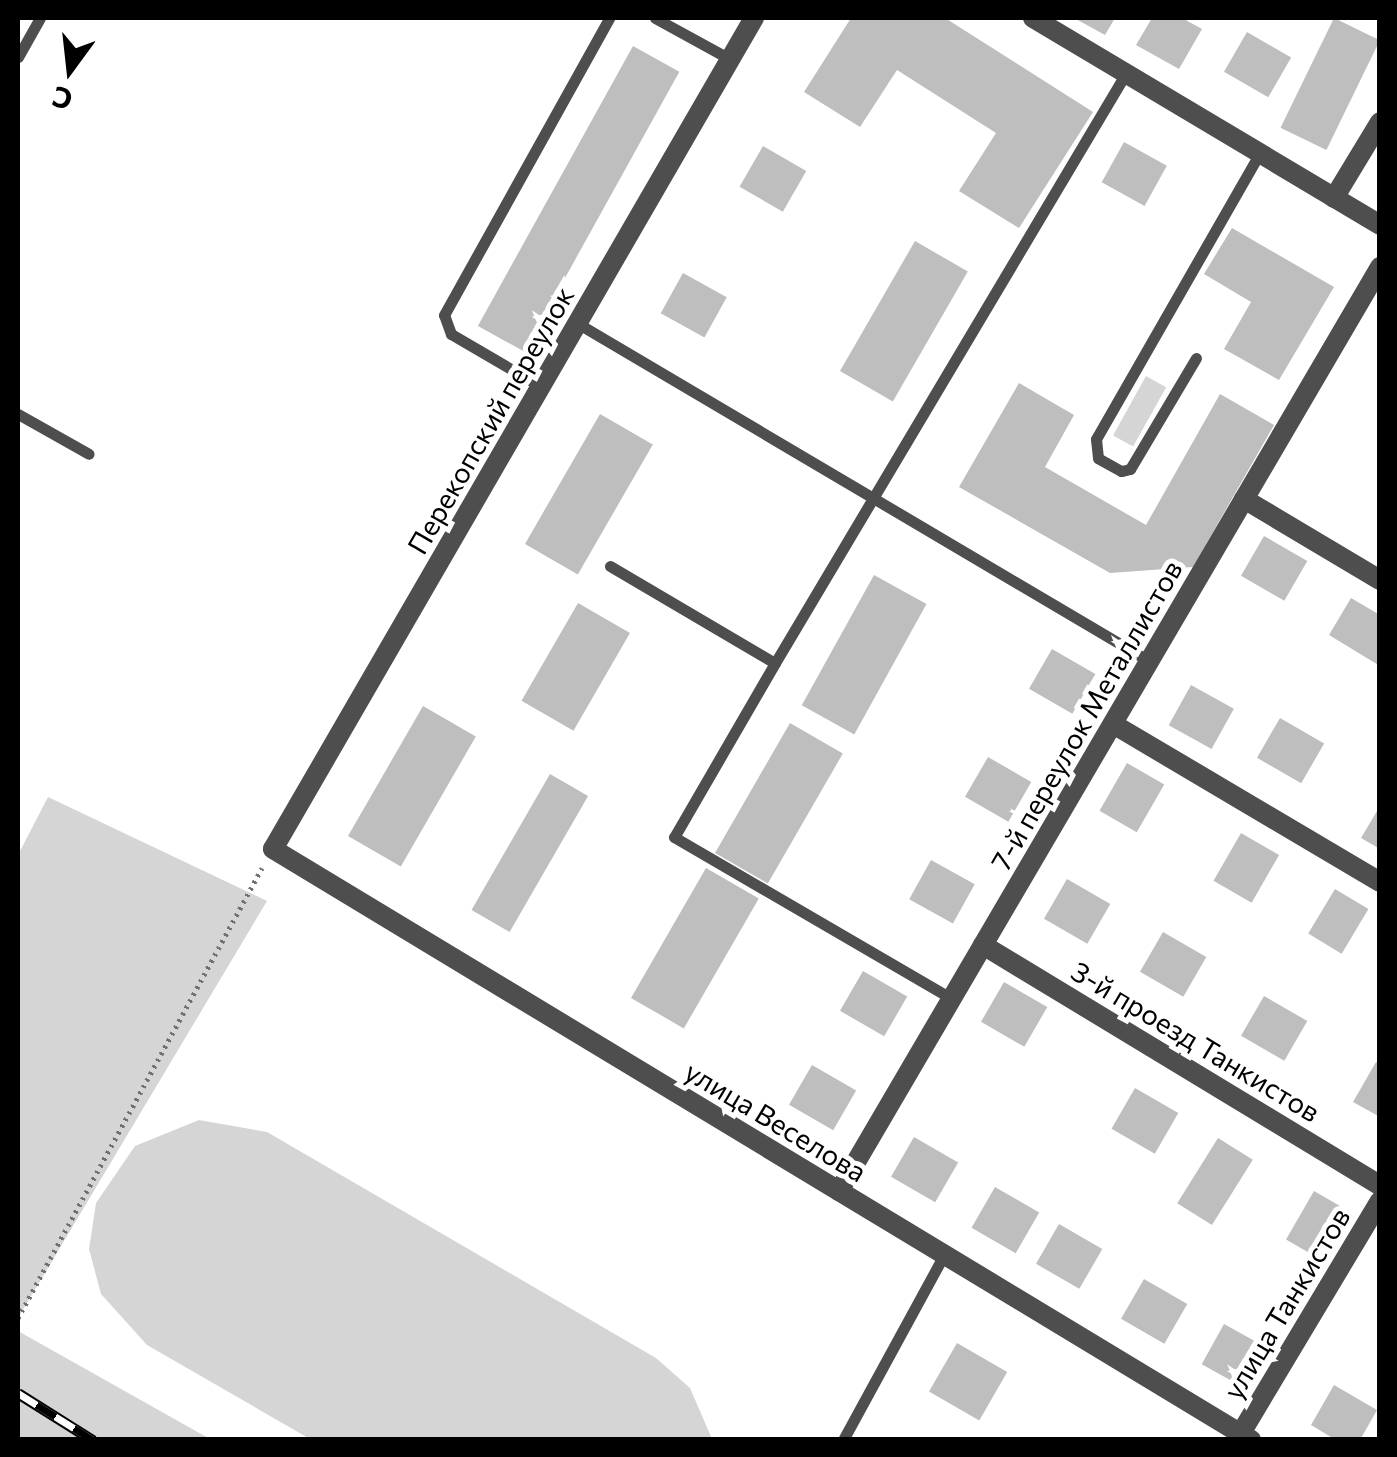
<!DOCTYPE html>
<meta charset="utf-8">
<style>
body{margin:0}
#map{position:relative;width:1397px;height:1457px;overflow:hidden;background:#fff;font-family:Commissioner,sans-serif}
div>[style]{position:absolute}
.green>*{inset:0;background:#d5d5d5;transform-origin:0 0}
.building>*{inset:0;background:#bebebe;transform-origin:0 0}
.path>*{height:5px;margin-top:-2.5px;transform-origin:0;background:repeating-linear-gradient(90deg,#707070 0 2.5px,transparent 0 7.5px)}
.service>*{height:11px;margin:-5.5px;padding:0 5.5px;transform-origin:5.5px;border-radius:5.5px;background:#4e4e4e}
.minor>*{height:20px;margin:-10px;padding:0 10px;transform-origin:10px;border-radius:10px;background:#4e4e4e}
.tertiary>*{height:20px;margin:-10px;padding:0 10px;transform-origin:10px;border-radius:10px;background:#4e4e4e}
.rail>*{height:11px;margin-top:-5.5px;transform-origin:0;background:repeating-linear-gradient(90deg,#fff 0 22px,#000 0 44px);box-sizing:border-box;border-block:2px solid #000}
span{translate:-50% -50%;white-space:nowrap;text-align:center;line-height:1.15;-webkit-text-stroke:10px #fff;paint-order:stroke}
.street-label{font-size:28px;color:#000}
.frame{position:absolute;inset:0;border:20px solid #000;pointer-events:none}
.north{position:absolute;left:20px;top:20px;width:100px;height:100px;-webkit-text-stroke:8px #fff;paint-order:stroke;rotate:195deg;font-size:28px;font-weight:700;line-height:40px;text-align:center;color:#000}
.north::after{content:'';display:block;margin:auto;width:35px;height:45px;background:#000;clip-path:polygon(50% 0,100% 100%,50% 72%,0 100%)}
</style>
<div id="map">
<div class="green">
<div style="left:1146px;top:376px;width:23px;height:68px;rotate:29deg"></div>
<div style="clip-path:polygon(48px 797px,267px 901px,18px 1318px,18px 855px)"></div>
<div style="clip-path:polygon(199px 1120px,267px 1132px,656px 1358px,690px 1388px,712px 1439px,310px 1439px,147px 1345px,101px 1294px,89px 1249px,96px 1203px,135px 1146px)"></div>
<div style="clip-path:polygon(18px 1331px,210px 1439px,18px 1439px)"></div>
</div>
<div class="building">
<div style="clip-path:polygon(851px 18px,945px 18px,1093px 112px,1019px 228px,959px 191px,996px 133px,897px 70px,860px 127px,804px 92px)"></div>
<div style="clip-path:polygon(1074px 18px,1115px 18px,1105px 35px)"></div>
<div style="clip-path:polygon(1152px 18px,1182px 18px,1202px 29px,1179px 69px,1136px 45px)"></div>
<div style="left:1334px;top:18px;width:51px;height:122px;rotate:26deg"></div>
<div style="left:1247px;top:32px;width:51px;height:46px;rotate:30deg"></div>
<div style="left:633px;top:46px;width:53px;height:320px;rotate:29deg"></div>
<div style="left:1124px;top:142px;width:49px;height:46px;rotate:29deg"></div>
<div style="left:763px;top:146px;width:50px;height:47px;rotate:30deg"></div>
<div style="clip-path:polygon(1232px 228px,1334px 287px,1279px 380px,1224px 349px,1251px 302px,1204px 274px)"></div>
<div style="left:915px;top:241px;width:61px;height:150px;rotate:30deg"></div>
<div style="left:683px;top:273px;width:50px;height:46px;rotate:29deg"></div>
<div style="clip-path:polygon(1019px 383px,1074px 415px,1045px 467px,1146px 525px,1220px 394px,1274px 425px,1193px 567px,1110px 573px,959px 487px)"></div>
<div style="left:600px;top:414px;width:61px;height:150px;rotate:30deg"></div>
<div style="left:1264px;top:536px;width:50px;height:46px;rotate:30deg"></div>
<div style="left:874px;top:575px;width:60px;height:149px;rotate:29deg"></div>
<div style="clip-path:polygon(1351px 598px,1380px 615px,1380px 666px,1329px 635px)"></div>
<div style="left:578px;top:603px;width:60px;height:113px;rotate:30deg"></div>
<div style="left:1052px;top:649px;width:50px;height:46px;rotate:30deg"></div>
<div style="left:1191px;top:685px;width:49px;height:46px;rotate:29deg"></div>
<div style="left:423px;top:706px;width:61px;height:150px;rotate:30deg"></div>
<div style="left:1280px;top:718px;width:51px;height:46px;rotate:30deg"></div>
<div style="left:790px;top:723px;width:61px;height:150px;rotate:30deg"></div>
<div style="left:988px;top:757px;width:50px;height:46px;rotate:30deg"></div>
<div style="left:1127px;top:763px;width:43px;height:55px;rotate:30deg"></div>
<div style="left:550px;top:774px;width:44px;height:157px;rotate:30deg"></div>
<div style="clip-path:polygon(1380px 806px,1380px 849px,1361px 838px)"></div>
<div style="left:1241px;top:833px;width:44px;height:55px;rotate:30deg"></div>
<div style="left:931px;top:860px;width:50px;height:45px;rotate:29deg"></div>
<div style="left:706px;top:868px;width:61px;height:150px;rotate:30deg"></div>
<div style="left:1067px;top:879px;width:50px;height:46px;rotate:30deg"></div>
<div style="left:1335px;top:889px;width:39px;height:52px;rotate:31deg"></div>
<div style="left:1163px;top:932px;width:50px;height:46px;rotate:30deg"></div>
<div style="left:863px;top:971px;width:51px;height:46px;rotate:30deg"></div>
<div style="left:1004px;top:982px;width:50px;height:46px;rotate:30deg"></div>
<div style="left:1264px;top:996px;width:50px;height:46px;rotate:30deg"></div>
<div style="clip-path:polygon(1376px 1062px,1380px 1064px,1380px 1117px,1353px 1102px)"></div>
<div style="left:812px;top:1065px;width:51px;height:46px;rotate:30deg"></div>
<div style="left:1135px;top:1088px;width:50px;height:47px;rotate:30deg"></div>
<div style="left:914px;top:1137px;width:51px;height:46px;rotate:30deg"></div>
<div style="left:1218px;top:1138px;width:41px;height:77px;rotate:32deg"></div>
<div style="left:995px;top:1187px;width:51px;height:47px;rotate:30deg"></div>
<div style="left:1314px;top:1191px;width:39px;height:56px;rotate:30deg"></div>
<div style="left:1059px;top:1224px;width:50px;height:46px;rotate:30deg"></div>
<div style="left:1144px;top:1279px;width:50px;height:46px;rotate:30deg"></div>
<div style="left:1224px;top:1324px;width:49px;height:46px;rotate:29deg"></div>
<div style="left:957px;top:1343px;width:58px;height:56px;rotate:30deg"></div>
<div style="clip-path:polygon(1334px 1385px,1377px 1410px,1360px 1440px,1336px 1440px,1311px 1425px)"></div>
</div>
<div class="path">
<div style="left:18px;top:1318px;width:512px;rotate:-61.53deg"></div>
</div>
<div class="service">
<div style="left:655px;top:18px;width:85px;rotate:28.7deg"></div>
<div style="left:18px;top:57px;width:45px;rotate:-60.6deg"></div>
<div style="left:577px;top:323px;width:664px;rotate:30.58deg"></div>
<div style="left:1196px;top:358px;width:129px;rotate:120.7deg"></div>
<div style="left:1130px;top:469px;width:9px;rotate:167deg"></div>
<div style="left:1121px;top:471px;width:26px;rotate:-151deg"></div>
<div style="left:1098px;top:458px;width:19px;rotate:-96deg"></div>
<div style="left:1096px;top:439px;width:330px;rotate:-60.2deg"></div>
<div style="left:540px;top:386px;width:103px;rotate:-149.7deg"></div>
<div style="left:451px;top:334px;width:20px;rotate:-110deg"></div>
<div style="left:444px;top:315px;width:340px;rotate:-60.9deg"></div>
<div style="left:18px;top:414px;width:81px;rotate:29.4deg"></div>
<div style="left:610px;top:566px;width:191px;rotate:30.5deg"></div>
<div style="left:775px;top:663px;width:687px;rotate:-59.25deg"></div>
<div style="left:775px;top:663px;width:201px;rotate:120.1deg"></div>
<div style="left:674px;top:837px;width:322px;rotate:30.2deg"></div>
<div style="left:843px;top:1440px;width:211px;rotate:-61.4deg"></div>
</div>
<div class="minor">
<div style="left:1033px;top:18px;width:404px;rotate:30.8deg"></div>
<div style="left:1334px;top:198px;width:89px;rotate:-58.8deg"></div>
<div style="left:1244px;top:499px;width:158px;rotate:30.8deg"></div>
<div style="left:1113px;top:724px;width:310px;rotate:30.6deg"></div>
<div style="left:983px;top:945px;width:464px;rotate:31.2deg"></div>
<div style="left:839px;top:1191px;width:1071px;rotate:-59.65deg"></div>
<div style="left:1241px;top:1433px;width:270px;rotate:-59.1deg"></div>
</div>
<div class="tertiary">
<div style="left:754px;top:18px;width:960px;rotate:120.06deg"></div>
<div style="left:273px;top:849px;width:1143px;rotate:31.14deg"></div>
</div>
<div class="rail">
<div style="left:18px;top:1393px;width:89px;rotate:32.1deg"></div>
</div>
<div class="street-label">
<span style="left:490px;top:420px;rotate:-60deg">Перекопский переулок</span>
<span style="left:1086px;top:715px;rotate:-60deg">7-й переулок Металлистов</span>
<span style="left:1196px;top:1041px;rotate:31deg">3-й проезд Танкистов</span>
<span style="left:776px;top:1121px;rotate:31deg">улица Веселова</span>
<span style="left:1286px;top:1303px;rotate:-59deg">улица Танкистов</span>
</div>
<div class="frame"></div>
<div class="north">С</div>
</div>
